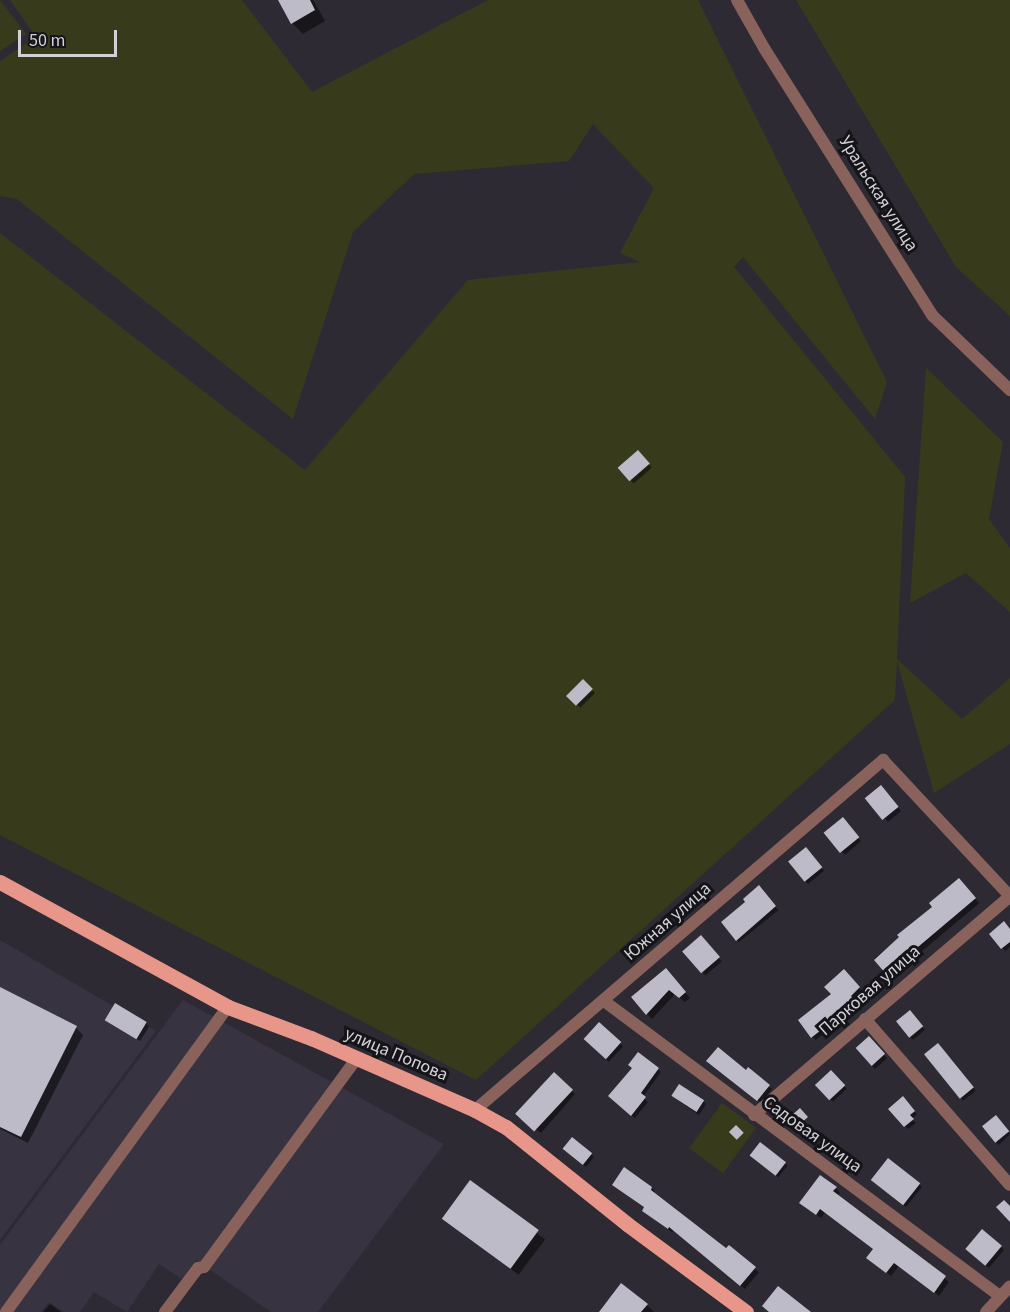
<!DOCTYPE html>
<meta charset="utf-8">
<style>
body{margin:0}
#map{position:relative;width:1010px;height:1312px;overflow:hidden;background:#2e2a33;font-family:"Source Sans 3",sans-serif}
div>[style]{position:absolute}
.built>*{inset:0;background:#383341}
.green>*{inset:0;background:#373b1c;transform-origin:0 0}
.shadow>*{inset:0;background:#0007;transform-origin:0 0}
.building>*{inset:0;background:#bcbbc7;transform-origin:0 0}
.minor>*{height:12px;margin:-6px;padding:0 6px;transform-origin:6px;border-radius:6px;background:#8a625c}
.tertiary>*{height:12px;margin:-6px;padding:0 6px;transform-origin:6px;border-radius:6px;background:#8a625c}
.primary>*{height:15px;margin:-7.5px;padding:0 7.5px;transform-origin:7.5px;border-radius:7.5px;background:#e79689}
span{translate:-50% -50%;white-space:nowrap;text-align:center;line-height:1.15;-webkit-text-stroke:6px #151418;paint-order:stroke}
.street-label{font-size:18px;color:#d3d1d7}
.scale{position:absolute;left:18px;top:30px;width:99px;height:27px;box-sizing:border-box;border:3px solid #d3d1d7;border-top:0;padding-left:8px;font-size:18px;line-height:21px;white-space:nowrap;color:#d3d1d7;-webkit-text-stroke:4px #151418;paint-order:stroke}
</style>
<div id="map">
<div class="built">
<div style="clip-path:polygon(0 940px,156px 1031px,0 1240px)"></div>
<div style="clip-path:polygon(183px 1000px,444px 1144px,318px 1312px,271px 1312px,196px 1260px,182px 1279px,159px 1264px,127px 1312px,94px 1292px,80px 1312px,64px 1312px,49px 1302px,41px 1312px,0 1312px,0 1245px)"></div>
</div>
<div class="green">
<div style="clip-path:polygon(0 0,26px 34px,0 51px)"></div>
<div style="clip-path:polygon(10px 0,242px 0,312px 92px,488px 0,698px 0,887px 382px,875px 419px,743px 257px,734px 267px,905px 477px,897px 659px,962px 719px,1010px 678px,1010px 744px,934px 793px,897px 661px,895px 700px,476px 1080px,0 835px,0 233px,305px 470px,468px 280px,640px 262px,620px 253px,654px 188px,593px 124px,569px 161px,414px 174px,353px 232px,293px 419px,17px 199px,0 196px,0 61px,36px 37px)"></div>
<div style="clip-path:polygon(796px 0,1010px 0,1010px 316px,956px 267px)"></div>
<div style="clip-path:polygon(926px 368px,1003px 442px,989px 519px,1010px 548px,1010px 612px,966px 573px,910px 603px)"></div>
<div style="left:722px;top:1103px;width:42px;height:56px;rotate:36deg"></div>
</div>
<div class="shadow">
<div style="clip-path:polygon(279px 0,313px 0,325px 21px,303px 34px,292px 23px)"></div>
<div style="left:638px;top:452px;width:21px;height:24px;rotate:49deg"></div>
<div style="left:583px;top:681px;width:17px;height:21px;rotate:45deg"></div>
<div style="clip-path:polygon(884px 790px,901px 811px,888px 822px,867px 798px)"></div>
<div style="clip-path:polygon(846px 823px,861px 841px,845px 855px,826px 833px)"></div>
<div style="clip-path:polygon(809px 852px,824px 871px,808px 884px,790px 862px)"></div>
<div style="left:963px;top:884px;width:25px;height:116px;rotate:50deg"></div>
<div style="left:762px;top:890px;width:26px;height:51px;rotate:51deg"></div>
<div style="clip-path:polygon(1010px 930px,1010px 947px,1005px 951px,991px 934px)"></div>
<div style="left:701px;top:937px;width:32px;height:22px;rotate:49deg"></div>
<div style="clip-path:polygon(844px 971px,862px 991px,853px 1000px,858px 1006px,816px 1040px,812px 1037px)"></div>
<div style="clip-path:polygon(671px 975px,690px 998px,685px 1002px,675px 994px,652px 1019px,647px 1014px)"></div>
<div style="clip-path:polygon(0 989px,76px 1028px,83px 1035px,28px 1143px,0 1129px)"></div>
<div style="clip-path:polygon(913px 1015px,925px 1030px,913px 1040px,910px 1037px)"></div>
<div style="clip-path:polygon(110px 1023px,146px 1023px,149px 1027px,140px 1041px)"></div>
<div style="left:599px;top:1024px;width:33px;height:21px;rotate:43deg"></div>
<div style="clip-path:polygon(869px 1038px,887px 1058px,875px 1069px,872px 1066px)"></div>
<div style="left:941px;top:1048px;width:55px;height:16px;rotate:51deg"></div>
<div style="clip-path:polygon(638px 1054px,661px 1072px,643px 1097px,648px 1102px,635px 1118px,613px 1099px,634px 1068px)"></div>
<div style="clip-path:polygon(711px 1064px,746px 1072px,772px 1089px,761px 1103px)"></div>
<div style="left:831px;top:1072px;width:23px;height:19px;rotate:47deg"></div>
<div style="clip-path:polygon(554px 1074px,575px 1094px,541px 1133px,522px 1119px)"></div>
<div style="clip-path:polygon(676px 1099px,703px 1101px,706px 1104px,699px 1115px)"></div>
<div style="clip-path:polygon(906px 1101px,917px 1114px,912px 1119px,916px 1123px,908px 1129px,891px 1109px)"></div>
<div style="clip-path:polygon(999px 1120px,1010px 1134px,999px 1145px,996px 1142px)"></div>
<div style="left:762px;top:1145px;width:33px;height:15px;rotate:39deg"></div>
<div style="clip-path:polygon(567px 1151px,591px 1154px,594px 1157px,586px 1167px)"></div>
<div style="left:470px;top:1183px;width:94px;height:44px;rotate:37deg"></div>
<div style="clip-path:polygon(876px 1183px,919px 1184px,922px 1187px,906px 1207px)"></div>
<div style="clip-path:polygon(614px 1185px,652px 1188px,655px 1192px,654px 1194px,759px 1272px,745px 1289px,674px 1230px,672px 1232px,647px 1214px,646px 1208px)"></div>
<div style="clip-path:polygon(836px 1188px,840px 1193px,837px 1196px,949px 1282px,939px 1296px,899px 1266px,891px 1276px,872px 1262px,874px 1249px,825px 1212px,821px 1218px,805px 1207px)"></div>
<div style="clip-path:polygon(1001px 1247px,1004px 1250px,989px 1268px,967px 1249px)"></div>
<div style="clip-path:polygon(50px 1304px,61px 1312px,43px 1312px)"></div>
<div style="clip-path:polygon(647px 1305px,654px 1312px,601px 1312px)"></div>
</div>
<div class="building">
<div style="clip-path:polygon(278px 0,310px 0,315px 10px,291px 24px)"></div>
<div style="left:638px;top:450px;width:18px;height:27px;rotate:49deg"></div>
<div style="left:583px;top:679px;width:14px;height:24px;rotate:45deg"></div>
<div style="left:881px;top:785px;width:28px;height:21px;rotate:51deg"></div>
<div style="left:843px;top:817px;width:26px;height:25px;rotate:51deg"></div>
<div style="left:806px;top:847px;width:26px;height:23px;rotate:51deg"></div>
<div style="clip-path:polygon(959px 878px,976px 898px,886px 974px,874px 960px,899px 937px,897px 935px,932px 907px,929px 903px)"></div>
<div style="clip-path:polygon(759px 885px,776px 906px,736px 941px,721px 922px,745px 902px,743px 899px)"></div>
<div style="clip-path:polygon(1004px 921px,1010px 929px,1010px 942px,1001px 949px,989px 934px)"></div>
<div style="left:701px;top:935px;width:29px;height:25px;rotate:49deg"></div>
<div style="clip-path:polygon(666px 968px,686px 992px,679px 998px,669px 990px,646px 1015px,631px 997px)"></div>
<div style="clip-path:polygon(844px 969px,860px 987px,851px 996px,856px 1002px,811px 1038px,798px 1020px,831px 994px,824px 987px)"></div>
<div style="clip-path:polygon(0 987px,77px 1026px,21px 1137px,0 1127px)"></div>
<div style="left:115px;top:1003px;width:37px;height:20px;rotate:31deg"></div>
<div style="left:910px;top:1010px;width:21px;height:18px;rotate:51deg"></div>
<div style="left:599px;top:1022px;width:30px;height:23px;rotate:42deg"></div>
<div style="left:869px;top:1036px;width:24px;height:18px;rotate:48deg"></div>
<div style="left:938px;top:1043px;width:57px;height:18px;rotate:51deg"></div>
<div style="clip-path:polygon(718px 1047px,746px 1070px,748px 1067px,770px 1085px,757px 1101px,706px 1061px)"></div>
<div style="clip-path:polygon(638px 1052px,659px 1068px,641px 1093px,646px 1097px,631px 1116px,608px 1096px,632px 1068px,628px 1065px)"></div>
<div style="left:831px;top:1070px;width:21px;height:22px;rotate:47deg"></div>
<div style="left:554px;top:1072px;width:26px;height:57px;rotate:43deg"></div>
<div style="left:679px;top:1084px;width:30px;height:14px;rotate:33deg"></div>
<div style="clip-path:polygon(903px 1096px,915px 1111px,910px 1115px,914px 1119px,904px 1127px,888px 1109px)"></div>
<div style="left:800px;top:1108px;width:12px;height:11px;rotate:48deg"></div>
<div style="left:996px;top:1115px;width:21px;height:18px;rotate:51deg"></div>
<div style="left:736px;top:1125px;width:11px;height:10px;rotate:45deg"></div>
<div style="left:572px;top:1137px;width:26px;height:15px;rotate:39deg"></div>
<div style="left:760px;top:1142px;width:33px;height:17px;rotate:38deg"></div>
<div style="left:888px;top:1158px;width:41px;height:28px;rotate:38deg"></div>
<div style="clip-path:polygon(624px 1167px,652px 1187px,651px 1190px,726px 1248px,729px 1245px,756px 1267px,740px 1286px,669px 1227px,668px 1229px,642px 1211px,644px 1207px,612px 1185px)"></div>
<div style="clip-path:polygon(820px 1175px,837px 1187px,833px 1191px,946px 1276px,934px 1293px,894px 1263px,886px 1273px,866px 1258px,873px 1249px,820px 1209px,816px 1215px,799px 1203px)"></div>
<div style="left:470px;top:1180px;width:85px;height:48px;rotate:36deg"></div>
<div style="clip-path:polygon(1004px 1200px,1010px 1206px,1010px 1222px,996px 1207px)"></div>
<div style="left:982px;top:1229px;width:26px;height:26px;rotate:40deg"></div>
<div style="clip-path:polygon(621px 1283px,648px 1304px,641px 1312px,599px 1312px)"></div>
<div style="clip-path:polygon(778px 1286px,811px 1312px,769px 1312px,762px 1306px)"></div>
</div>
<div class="minor">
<div style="left:604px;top:1001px;width:492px;rotate:36.7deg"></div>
<div style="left:865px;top:1019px;width:220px;rotate:48.9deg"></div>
<div style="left:475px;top:1110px;width:538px;rotate:-40.62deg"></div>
<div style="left:883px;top:760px;width:186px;rotate:47deg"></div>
<div style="left:754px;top:1115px;width:337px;rotate:-40.5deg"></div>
<div style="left:6px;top:1312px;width:377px;rotate:-54deg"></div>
<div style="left:165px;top:1312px;width:55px;rotate:-53.1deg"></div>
<div style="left:198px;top:1268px;width:6px;rotate:-9deg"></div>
<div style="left:204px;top:1267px;width:258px;rotate:-53.8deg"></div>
<div style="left:986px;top:1312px;width:35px;rotate:-47deg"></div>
</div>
<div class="tertiary">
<div style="left:737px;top:0;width:55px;rotate:60.6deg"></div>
<div style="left:764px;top:48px;width:317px;rotate:57.8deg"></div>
<div style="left:933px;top:316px;width:107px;rotate:43.9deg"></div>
</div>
<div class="primary">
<div style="left:0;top:882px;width:260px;rotate:28.7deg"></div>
<div style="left:228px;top:1007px;width:89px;rotate:20.5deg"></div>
<div style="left:311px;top:1038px;width:179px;rotate:23.7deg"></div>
<div style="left:475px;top:1110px;width:35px;rotate:29deg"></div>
<div style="left:506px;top:1127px;width:155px;rotate:38.7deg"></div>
<div style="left:627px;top:1224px;width:148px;rotate:36.5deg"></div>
</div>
<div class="street-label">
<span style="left:878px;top:194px;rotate:58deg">Уральская улица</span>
<span style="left:668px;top:922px;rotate:-41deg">Южная улица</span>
<span style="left:870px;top:991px;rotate:-41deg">Парковая улица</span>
<span style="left:396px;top:1055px;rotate:23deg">улица Попова</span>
<span style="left:812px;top:1135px;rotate:36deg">Садовая улица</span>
</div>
<div class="scale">50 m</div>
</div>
